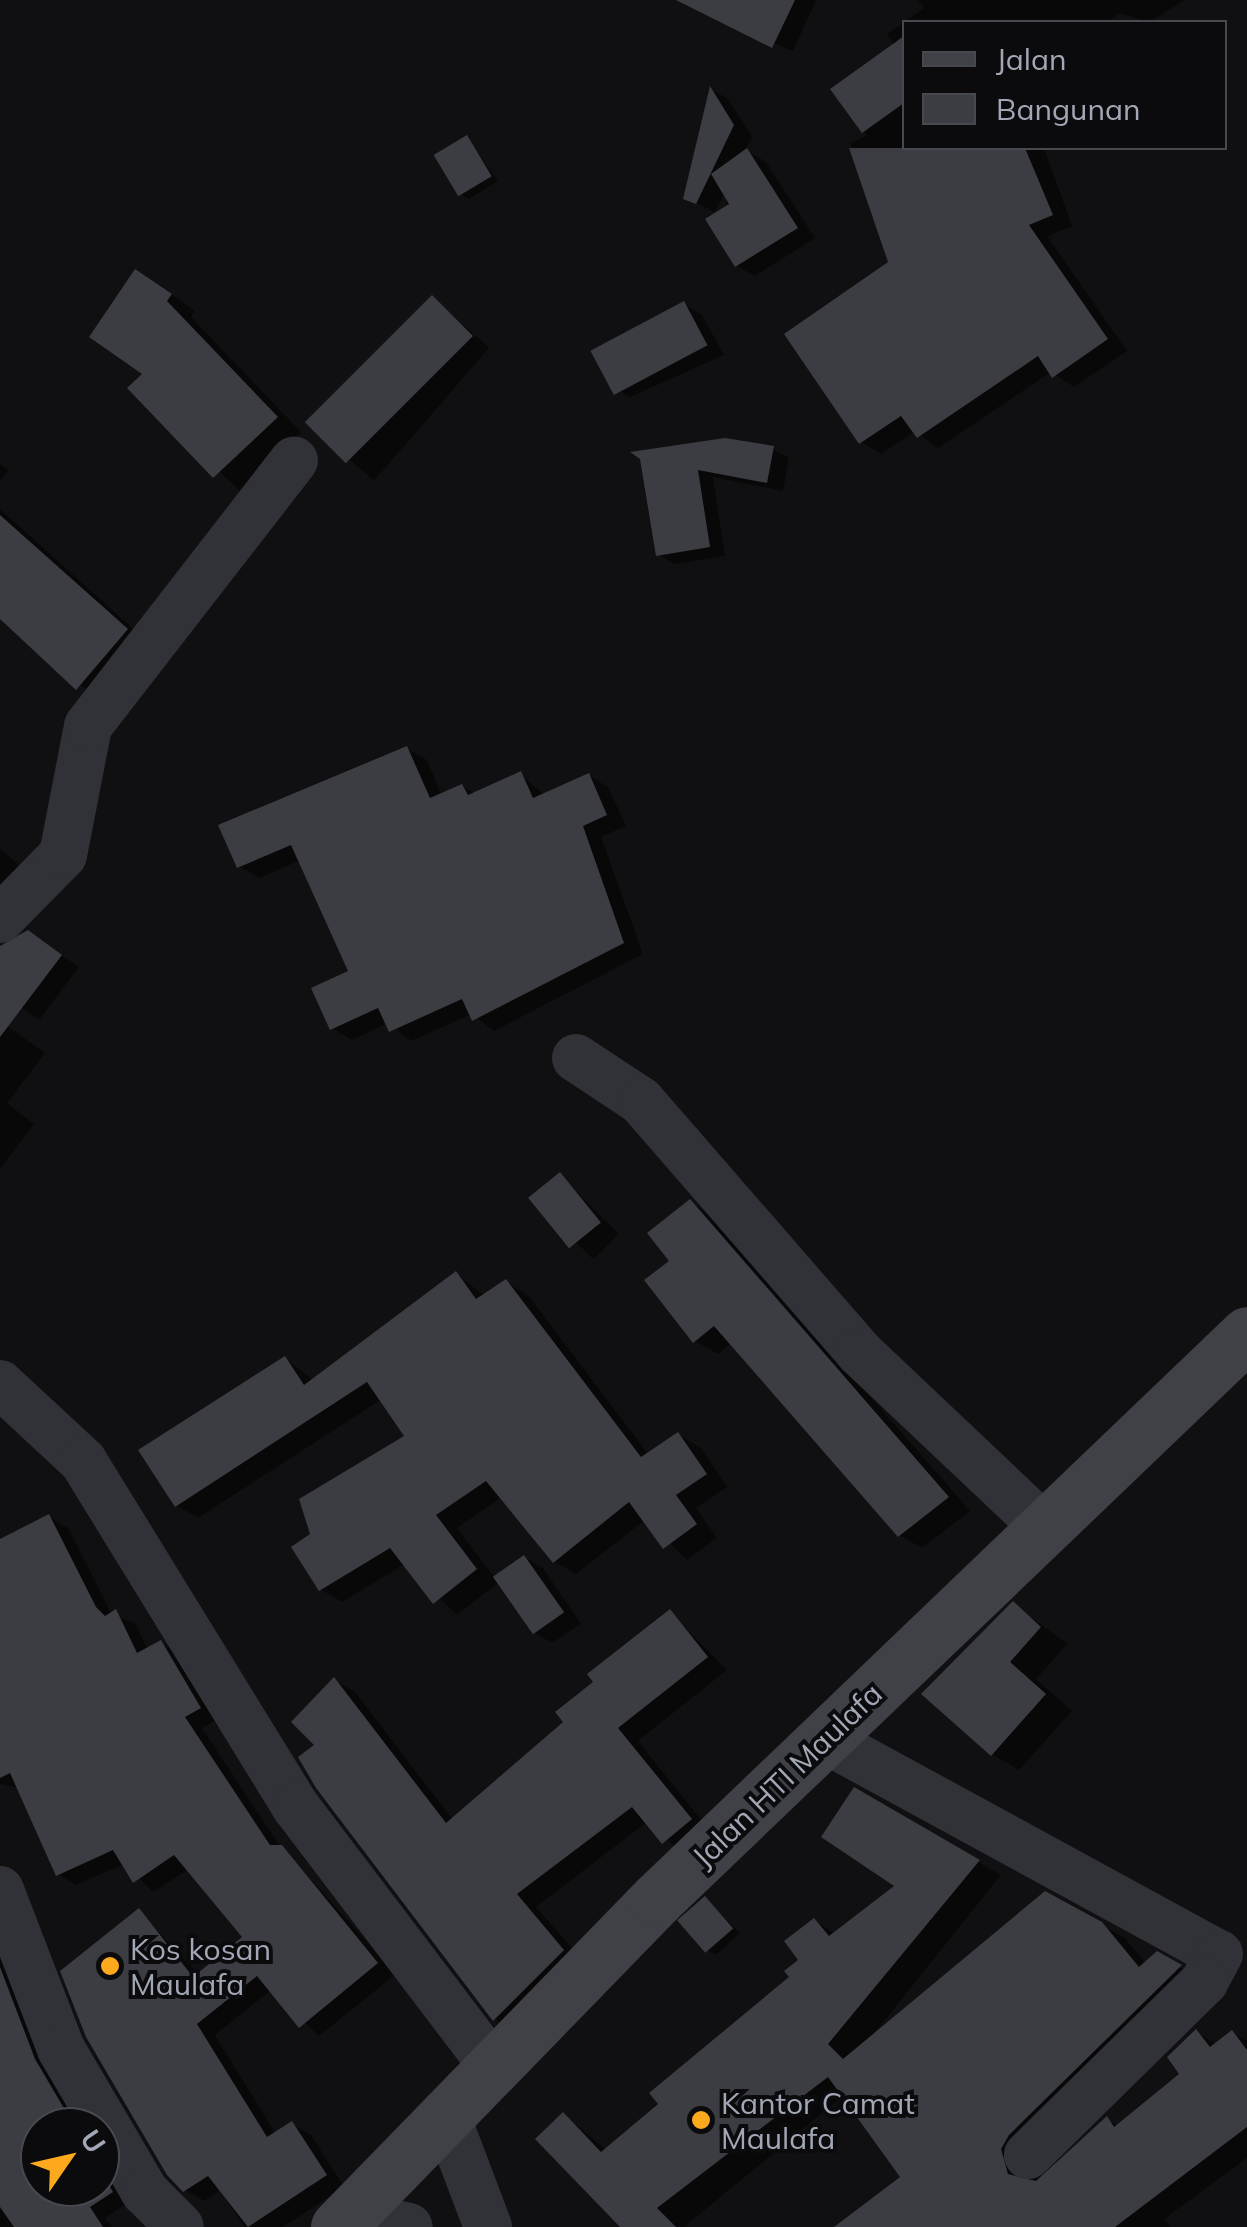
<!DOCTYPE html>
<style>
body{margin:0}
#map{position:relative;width:1247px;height:2227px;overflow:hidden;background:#101012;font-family:Mulish,sans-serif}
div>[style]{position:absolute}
.shadow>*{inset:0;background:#0007;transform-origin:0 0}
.building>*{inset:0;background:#3c3d42;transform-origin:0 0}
.street>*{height:48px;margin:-24px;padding:0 24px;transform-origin:24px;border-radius:24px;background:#313237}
.secondary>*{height:55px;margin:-27.5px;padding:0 27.5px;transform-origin:27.5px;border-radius:27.5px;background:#3f4147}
.dots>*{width:28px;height:28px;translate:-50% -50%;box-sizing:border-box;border:5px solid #0b0b0d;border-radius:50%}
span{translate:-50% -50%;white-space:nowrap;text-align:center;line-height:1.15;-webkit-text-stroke:8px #0b0b0d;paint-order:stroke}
.street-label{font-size:30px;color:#a1a7b4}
.poi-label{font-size:30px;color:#a1a7b4}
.left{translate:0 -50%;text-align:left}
.legend{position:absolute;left:902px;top:20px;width:325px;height:130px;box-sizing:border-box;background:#0b0b0d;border:2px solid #474950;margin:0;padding:12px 18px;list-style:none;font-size:30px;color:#a1a7b4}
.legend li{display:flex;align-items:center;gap:20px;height:50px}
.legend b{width:50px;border:2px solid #474950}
.north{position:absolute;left:20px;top:2107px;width:100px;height:100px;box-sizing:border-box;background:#0b0b0d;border:2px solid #474950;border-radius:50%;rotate:56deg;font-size:28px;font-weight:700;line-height:40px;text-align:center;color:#a1a7b4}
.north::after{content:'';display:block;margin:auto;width:35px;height:45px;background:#fda91e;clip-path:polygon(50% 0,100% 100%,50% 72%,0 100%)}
</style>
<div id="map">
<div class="shadow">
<div style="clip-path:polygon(724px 0,816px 0,793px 51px,733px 27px)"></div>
<div style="clip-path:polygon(918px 0,1185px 0,1149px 22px,1120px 13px,1106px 22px,904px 22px,904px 148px,1044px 148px,1072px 226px,1047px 236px,1127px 351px,1074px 387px,1051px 372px,938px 448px,915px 431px,881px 454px,861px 442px,891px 263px,850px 143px,867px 136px,834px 89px,895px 46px,887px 34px,924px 8px)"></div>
<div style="clip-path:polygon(711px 89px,728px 99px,752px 137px,745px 150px,766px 162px,815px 238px,755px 276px,737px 266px,725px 192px,715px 212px,686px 198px)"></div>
<div style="clip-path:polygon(467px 138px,498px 181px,469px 199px,460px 194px)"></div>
<div style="clip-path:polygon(161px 287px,195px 311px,191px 317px,301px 432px,240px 491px,131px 388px,146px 374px)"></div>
<div style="left:432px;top:298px;width:76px;height:176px;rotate:41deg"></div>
<div style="clip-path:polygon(684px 304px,702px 315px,724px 355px,630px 397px,612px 386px)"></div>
<div style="clip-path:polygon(773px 449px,789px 458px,783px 491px,713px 477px,725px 556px,674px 564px,658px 554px,642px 458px)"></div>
<div style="clip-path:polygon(0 464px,8px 470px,0 481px)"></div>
<div style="clip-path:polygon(0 509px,149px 643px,99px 701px,0 615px)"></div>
<div style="clip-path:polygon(407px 749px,427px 760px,442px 796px,462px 786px,476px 794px,521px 774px,545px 796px,588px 775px,608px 787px,626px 826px,601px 837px,643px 954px,494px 1031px,472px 1014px,411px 1041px,388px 1023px,352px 1040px,332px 1028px,352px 972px,301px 860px,259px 878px,239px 866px)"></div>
<div style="clip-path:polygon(0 848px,31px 877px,0 912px)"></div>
<div style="clip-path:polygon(28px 933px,79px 967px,39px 1020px,0 993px,0 946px)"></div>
<div style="clip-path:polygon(0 1021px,45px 1053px,7px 1103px,34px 1124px,0 1169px)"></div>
<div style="left:560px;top:1175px;width:83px;height:36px;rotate:45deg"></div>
<div style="clip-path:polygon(690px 1202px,713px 1216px,970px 1511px,922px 1548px,899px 1535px,732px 1343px,718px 1354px,695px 1341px,673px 1261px)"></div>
<div style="clip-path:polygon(456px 1274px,485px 1296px,506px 1282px,528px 1295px,649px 1455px,679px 1435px,701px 1448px,727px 1487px,696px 1508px,717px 1538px,687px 1560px,645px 1520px,576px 1574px,554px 1561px,502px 1497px,457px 1528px,494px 1577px,524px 1557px,543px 1568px,581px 1624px,552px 1643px,533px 1632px,499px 1582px,457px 1615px,405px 1564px,342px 1602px,320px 1589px,313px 1535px,408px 1437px,382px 1399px,198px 1518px,176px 1505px,285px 1358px,314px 1381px)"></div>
<div style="clip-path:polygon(49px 1517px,68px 1528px,112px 1615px,135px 1623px,148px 1650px,161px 1643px,180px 1654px,218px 1719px,202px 1728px,278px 1843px,396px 1974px,319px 2036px,271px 1990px,215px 2035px,276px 2134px,292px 2124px,311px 2135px,344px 2187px,283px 2227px,244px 2227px,220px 2190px,204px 2201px,185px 2190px,139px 1911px,199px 1975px,245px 1938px,189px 1869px,153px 1892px,124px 1864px,76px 1885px,58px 1874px,20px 1788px,0 1784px,0 1542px)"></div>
<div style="clip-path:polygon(1014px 1604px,1067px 1644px,1036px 1679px,1072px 1711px,1019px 1770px,992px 1754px)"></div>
<div style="clip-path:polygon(670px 1612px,727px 1670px,638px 1741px,711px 1832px,684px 1854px,647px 1822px,536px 1907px,584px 1962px,515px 2031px,495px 2019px,319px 1786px,335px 1680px,355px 1692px,453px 1820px,566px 1722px)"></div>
<div style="clip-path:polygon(855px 1790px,1001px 1875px,869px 2040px,1045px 1894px,1125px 1938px,1146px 1964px,1157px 1954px,1203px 1980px,1024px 2176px,1048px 2177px,1107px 2120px,1119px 2126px,1183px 2074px,1196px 2032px,1217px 2044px,1233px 2033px,1247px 2041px,1247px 2158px,1164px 2219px,1171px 2227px,838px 2227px,903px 2178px,844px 2095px,684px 2227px,627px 2227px,563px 2115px,607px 2150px,792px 1978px,814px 1921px,836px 1934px,898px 1886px)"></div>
<div style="clip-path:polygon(706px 1899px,740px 1933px,716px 1955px,707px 1950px)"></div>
<div style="clip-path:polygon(0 1954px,85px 2127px,40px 2127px,40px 2187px,100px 2187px,100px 2153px,129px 2202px,105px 2218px,112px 2227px,0 2227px)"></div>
</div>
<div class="building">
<div style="clip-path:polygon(676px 0,795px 0,772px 48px)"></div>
<div style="clip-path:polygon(904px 36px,904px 103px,862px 133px,830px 89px)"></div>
<div style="clip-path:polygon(710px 86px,734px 125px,696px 204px,683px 199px)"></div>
<div style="left:467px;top:135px;width:48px;height:39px;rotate:59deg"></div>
<div style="clip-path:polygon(747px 148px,798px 228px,735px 267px,705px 219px,729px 204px,711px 174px)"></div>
<div style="clip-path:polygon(849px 148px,1025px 148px,1053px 215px,1029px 225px,1108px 339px,1052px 378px,1038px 356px,917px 438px,901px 416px,859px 444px,784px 334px,888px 262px)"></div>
<div style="clip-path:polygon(135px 269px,172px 294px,167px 301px,278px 417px,213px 478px,127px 388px,142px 374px,89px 337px)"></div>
<div style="left:432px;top:295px;width:58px;height:180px;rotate:45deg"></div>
<div style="left:684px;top:301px;width:50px;height:106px;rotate:62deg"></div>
<div style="clip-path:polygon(725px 438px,774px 446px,767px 483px,698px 470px,710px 547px,656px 556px,640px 459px,630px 452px)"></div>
<div style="clip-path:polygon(0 515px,128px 629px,76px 690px,0 619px)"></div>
<div style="clip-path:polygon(407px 746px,430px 798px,462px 784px,468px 795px,521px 771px,533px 798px,589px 773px,607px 815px,583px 826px,624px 943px,472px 1021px,462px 999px,389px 1032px,378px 1008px,330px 1030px,311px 988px,348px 971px,291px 845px,237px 868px,218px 825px)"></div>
<div style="clip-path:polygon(28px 930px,62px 955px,0 1037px,0 946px)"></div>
<div style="left:560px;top:1172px;width:65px;height:41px;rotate:51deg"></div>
<div style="clip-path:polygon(690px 1199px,949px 1497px,898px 1537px,714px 1326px,693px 1343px,644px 1280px,669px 1261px,647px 1233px)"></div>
<div style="clip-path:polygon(456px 1271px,476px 1299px,506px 1279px,641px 1457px,678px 1432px,707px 1474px,676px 1495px,697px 1524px,663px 1549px,629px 1502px,553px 1563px,486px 1481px,436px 1515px,477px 1569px,433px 1604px,390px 1548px,319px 1591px,291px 1547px,310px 1534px,299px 1499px,404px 1436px,367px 1382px,175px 1507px,138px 1450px,285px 1356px,304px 1385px)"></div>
<div style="clip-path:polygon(49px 1514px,96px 1607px,105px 1616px,116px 1609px,137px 1653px,161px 1640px,201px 1708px,185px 1717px,270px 1845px,282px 1845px,378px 1963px,299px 2028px,257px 1976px,197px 2024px,267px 2137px,292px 2121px,327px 2175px,248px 2227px,208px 2176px,183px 2192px,167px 2175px,86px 2037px,60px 1971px,139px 1908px,193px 1977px,242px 1937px,174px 1855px,133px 1883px,113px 1850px,56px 1876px,10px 1773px,0 1778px,0 1539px)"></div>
<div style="left:524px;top:1555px;width:70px;height:38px;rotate:55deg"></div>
<div style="clip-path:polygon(1013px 1601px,1041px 1627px,1010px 1662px,1046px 1694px,991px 1756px,921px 1694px)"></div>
<div style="clip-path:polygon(670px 1609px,708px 1657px,618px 1728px,692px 1819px,662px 1844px,632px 1807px,517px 1894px,564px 1950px,493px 2021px,316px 1788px,298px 1757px,314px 1745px,291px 1722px,334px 1677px,446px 1823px,563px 1722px,555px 1712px,593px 1682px,587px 1674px)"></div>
<div style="clip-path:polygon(854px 1787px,980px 1860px,828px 2044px,843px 2059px,1045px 1891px,1102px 1922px,1139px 1967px,1157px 1951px,1182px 1965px,1009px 2135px,1001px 2149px,1008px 2174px,1036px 2181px,1107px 2116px,1114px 2127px,1179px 2074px,1167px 2057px,1196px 2029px,1210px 2047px,1232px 2030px,1247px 2050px,1247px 2127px,1115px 2227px,834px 2227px,900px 2177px,828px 2077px,657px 2208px,676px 2227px,620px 2227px,535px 2139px,563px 2112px,601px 2152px,658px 2104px,649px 2093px,789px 1977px,784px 1971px,798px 1960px,784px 1941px,814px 1918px,829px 1936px,894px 1886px,821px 1837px)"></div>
<div style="left:705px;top:1896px;width:43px;height:37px;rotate:49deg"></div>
<div style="clip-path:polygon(0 1967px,35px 2059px,75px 2127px,40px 2127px,40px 2187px,100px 2187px,100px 2170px,113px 2192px,90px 2207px,103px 2227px,14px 2227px,0 2207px)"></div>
</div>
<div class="street">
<div style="left:0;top:919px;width:90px;rotate:-45.5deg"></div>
<div style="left:63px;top:855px;width:131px;rotate:-79deg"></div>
<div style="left:88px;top:726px;width:336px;rotate:-52.2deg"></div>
<div style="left:576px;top:1058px;width:78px;rotate:33.5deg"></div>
<div style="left:641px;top:1101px;width:332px;rotate:49deg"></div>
<div style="left:859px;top:1352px;width:256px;rotate:43.4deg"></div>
<div style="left:0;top:1384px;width:113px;rotate:42.9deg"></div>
<div style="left:83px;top:1461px;width:406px;rotate:58.4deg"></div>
<div style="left:296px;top:1807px;width:323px;rotate:52.8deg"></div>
<div style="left:826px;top:1740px;width:447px;rotate:28.6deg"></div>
<div style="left:1219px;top:1954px;width:32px;rotate:118deg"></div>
<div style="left:1204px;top:1982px;width:247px;rotate:135.5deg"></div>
<div style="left:0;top:1890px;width:170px;rotate:69deg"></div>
<div style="left:61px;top:2049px;width:166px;rotate:59.6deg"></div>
<div style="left:145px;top:2192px;width:49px;rotate:45deg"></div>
<div style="left:445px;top:2113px;width:122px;rotate:69.3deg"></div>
<div style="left:350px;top:2214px;width:60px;rotate:12.4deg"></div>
</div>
<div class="secondary">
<div style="left:338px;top:2227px;width:456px;rotate:-45.8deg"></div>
<div style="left:656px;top:1900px;width:818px;rotate:-43.76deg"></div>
</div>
<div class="dots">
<div style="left:110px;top:1966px;background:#fda91e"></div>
<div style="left:701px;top:2120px;background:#fda91e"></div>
</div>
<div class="street-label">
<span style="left:787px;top:1775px;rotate:-44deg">Jalan HTI Maulafa</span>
</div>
<div class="poi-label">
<span class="left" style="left:130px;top:1966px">Kos kosan<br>Maulafa</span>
<span class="left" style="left:721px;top:2120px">Kantor Camat<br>Maulafa</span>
</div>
<ul class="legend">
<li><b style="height:12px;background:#3f4147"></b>Jalan</li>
<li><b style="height:28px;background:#3c3d42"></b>Bangunan</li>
</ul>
<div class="north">U</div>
</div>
